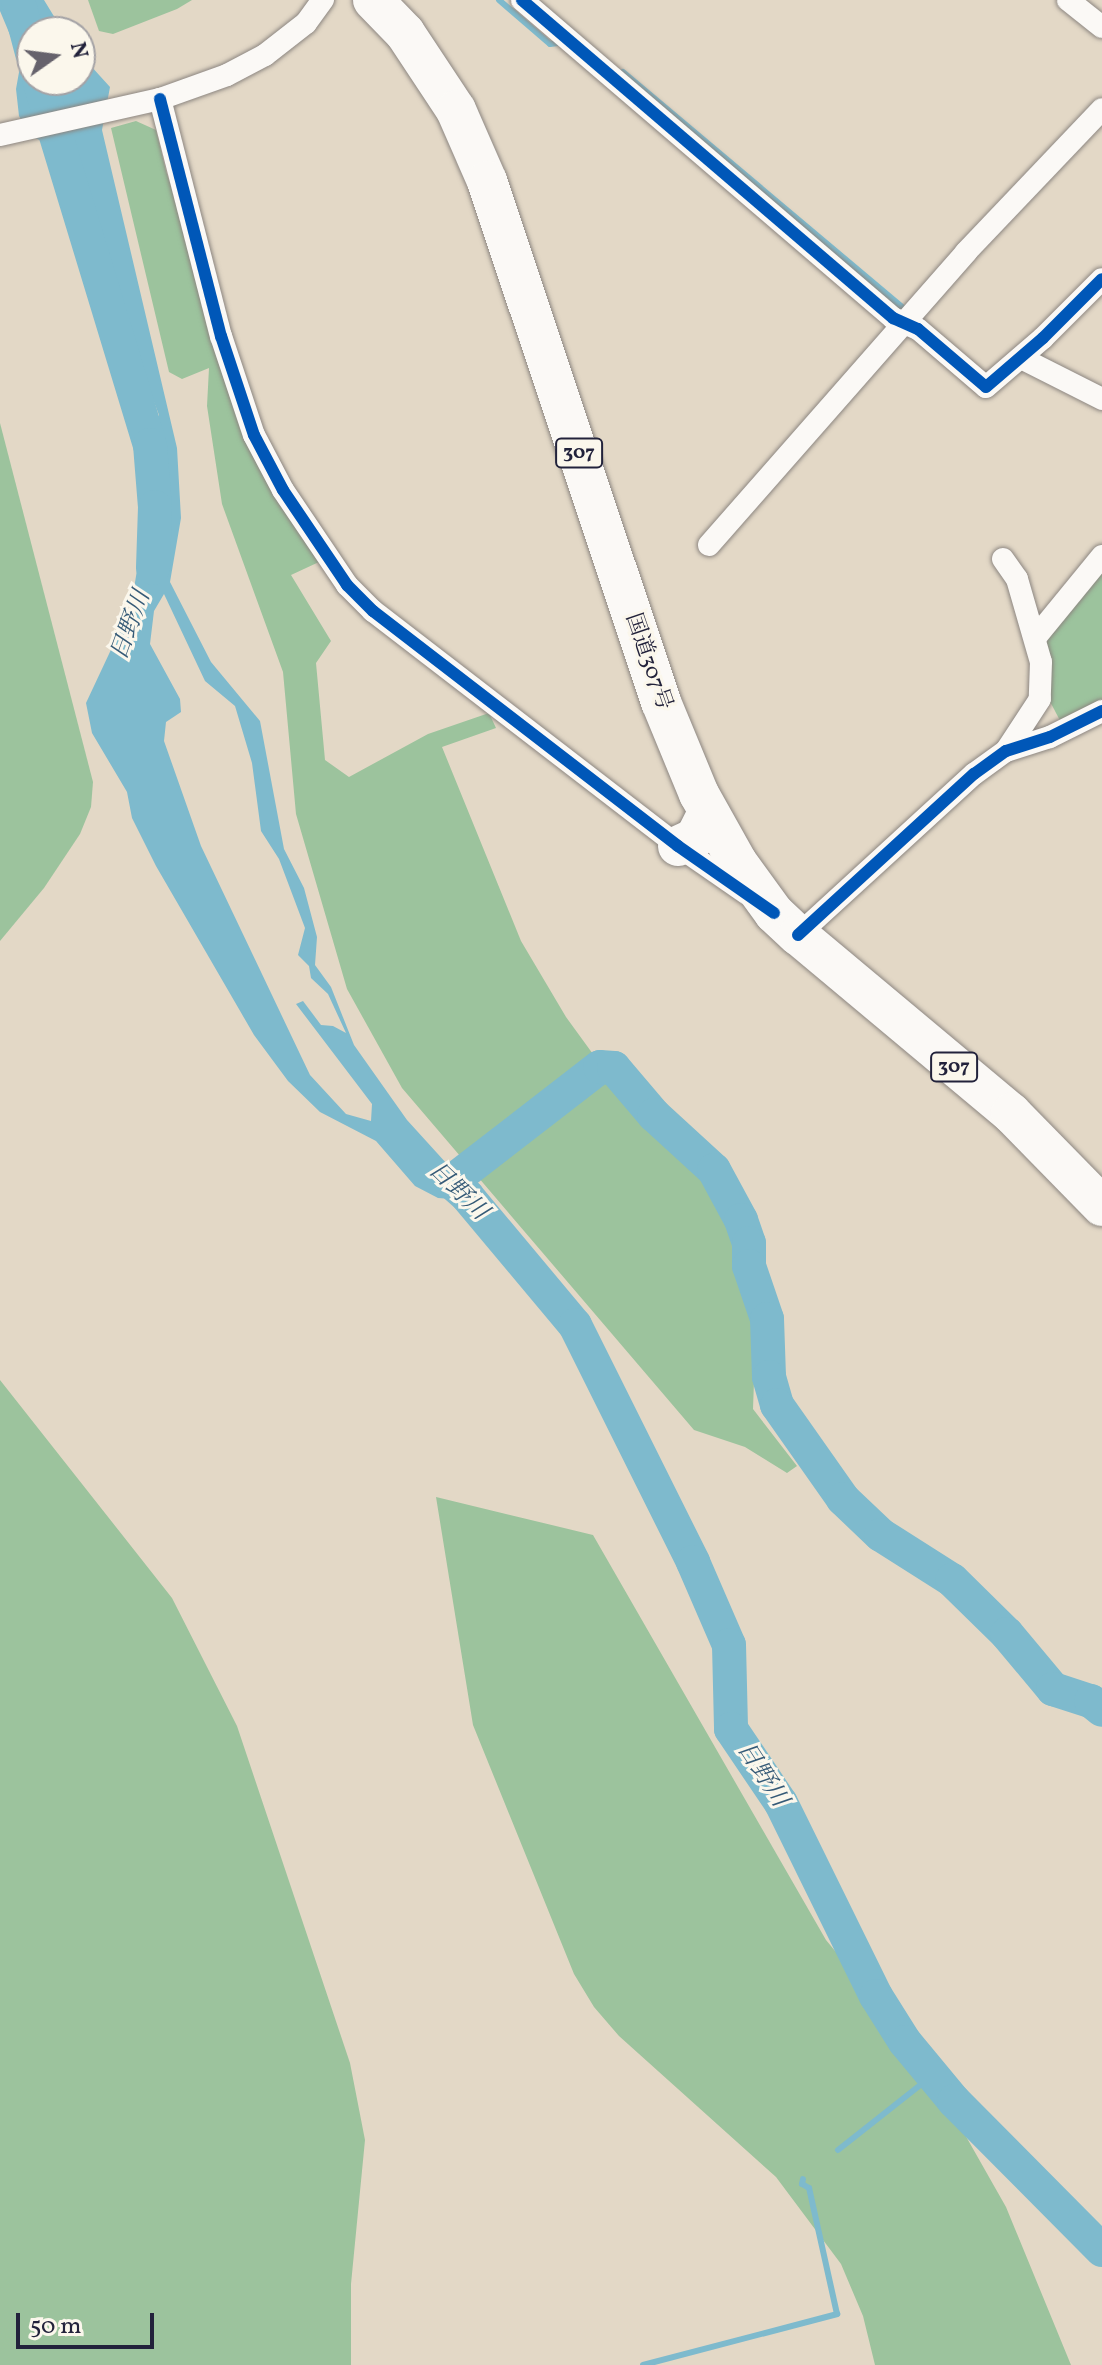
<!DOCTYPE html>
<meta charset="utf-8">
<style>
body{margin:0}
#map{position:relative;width:1102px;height:2365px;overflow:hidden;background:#e3d8c6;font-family:Vollkorn,"Noto Serif JP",serif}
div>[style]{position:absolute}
.forest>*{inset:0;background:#9cc39d}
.water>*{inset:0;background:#7ebacd}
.stream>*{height:6px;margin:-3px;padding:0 3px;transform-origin:3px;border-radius:3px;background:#7ebacd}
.river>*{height:34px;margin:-17px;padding:0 17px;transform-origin:17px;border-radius:17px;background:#7ebacd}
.roads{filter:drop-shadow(0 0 2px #8c8681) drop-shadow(0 0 2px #8c8681)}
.street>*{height:22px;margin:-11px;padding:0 11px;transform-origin:11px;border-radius:11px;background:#fbf9f6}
.highway>*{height:40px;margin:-20px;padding:0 20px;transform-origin:20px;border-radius:20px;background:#fbf9f6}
.cycleway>*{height:12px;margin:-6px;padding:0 6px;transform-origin:6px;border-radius:6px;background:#0057b8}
span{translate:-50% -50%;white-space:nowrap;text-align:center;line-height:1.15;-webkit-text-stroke:6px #fbf7ec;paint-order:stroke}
.shield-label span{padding:2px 6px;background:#fbf7ec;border:2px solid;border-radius:6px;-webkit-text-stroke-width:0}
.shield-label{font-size:20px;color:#22223b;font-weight:700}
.street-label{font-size:22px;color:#22223b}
.water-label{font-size:24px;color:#355a77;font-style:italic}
.north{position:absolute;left:16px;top:16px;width:80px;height:80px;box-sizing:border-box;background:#fbf7ec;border:2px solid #a4a2a5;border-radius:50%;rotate:76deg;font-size:22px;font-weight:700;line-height:32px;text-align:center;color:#22223b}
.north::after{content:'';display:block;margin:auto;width:28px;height:36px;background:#66626c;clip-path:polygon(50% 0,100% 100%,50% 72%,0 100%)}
.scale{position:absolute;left:16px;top:2313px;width:138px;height:36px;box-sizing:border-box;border:4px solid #22223b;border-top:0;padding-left:10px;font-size:24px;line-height:28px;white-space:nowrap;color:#22223b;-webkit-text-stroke:6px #fbf7ec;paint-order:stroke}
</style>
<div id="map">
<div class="forest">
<div style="clip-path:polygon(88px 0,192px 0,177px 9px,113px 34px,99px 31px)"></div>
<div style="clip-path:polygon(136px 121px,156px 130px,166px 171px,264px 472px,319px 562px,291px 575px,331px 641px,316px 663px,325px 760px,349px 777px,428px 734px,489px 713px,496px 728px,442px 747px,521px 941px,566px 1017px,630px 1105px,709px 1179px,742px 1241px,740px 1277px,756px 1325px,753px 1409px,797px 1466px,787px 1473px,745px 1447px,694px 1430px,402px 1088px,347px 989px,296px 814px,283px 672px,222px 504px,207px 406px,209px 368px,182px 379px,169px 372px,111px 128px)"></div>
<div style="clip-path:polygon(0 423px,93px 782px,91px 807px,80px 834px,44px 888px,0 941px)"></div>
<div style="clip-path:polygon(1102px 569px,1102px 703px,1064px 728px,1046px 694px,1046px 639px)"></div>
<div style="clip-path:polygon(0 1380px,172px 1598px,237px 1726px,350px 2063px,365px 2140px,351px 2284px,351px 2365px,0 2365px)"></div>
<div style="clip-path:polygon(436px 1497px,593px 1535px,826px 1940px,917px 2050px,1006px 2207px,1071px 2365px,875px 2365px,863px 2316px,841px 2264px,776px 2177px,619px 2036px,594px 2007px,574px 1974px,473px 1725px)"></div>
</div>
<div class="water">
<div style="clip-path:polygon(evenodd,0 0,12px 0,32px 63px,32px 80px,80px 80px,82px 41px,90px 65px,110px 87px,102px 130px,177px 448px,181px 518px,170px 582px,211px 662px,260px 721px,284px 849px,304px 888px,317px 937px,315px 965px,331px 987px,354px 1045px,407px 1120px,487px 1208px,482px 1214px,464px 1200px,438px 1198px,415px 1186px,376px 1141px,320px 1112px,288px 1081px,254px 1035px,156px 866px,132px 818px,127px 792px,92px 733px,86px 703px,131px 607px,137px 570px,158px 510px,156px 438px,159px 415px,112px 293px,71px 168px,48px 144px,31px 136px,19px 116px,16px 89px,21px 61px,0 11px,0 0,164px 594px,205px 681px,235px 706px,252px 763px,261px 831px,279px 859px,305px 928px,298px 955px,309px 966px,311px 978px,328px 994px,346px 1033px,333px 1026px,321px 1025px,303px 1001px,296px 1004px,372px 1104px,371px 1121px,346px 1114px,310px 1075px,201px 846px,164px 741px,166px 722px,181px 712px,180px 699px,150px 644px,154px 611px,164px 594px)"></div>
<div style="clip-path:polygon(28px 0,44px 0,55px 18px,64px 18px,69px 32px,41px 32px)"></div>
</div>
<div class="stream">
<div style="left:499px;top:0;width:67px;rotate:40.8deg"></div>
<div style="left:550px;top:44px;width:8px;rotate:-7deg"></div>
<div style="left:623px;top:72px;width:365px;rotate:40.1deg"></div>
<div style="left:838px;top:2150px;width:121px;rotate:-38.3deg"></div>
<div style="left:643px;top:2365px;width:201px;rotate:-14.7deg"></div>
<div style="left:837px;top:2314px;width:129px;rotate:-102.5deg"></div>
<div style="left:809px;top:2188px;width:8px;rotate:-150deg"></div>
<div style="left:802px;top:2184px;width:5px;rotate:-79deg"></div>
</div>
<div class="river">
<div style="left:18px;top:0;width:55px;rotate:75.2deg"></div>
<div style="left:39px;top:80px;width:382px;rotate:73.1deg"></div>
<div style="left:150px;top:445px;width:62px;rotate:85.4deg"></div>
<div style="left:155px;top:507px;width:61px;rotate:91.9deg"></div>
<div style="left:450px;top:1181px;width:23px;rotate:41deg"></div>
<div style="left:467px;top:1196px;width:168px;rotate:50.1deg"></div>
<div style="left:575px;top:1325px;width:265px;rotate:63.5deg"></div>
<div style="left:693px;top:1562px;width:90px;rotate:66.6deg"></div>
<div style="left:729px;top:1645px;width:84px;rotate:88.6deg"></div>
<div style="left:731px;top:1729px;width:89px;rotate:56deg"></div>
<div style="left:781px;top:1803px;width:215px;rotate:63.8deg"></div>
<div style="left:876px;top:1996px;width:54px;rotate:57.8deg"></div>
<div style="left:905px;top:2042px;width:77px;rotate:50.3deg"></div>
<div style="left:954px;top:2101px;width:210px;rotate:45.2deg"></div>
<div style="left:451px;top:1182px;width:188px;rotate:-37.7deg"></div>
<div style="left:600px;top:1067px;width:14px;rotate:4deg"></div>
<div style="left:614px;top:1068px;width:62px;rotate:49.6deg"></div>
<div style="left:654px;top:1115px;width:81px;rotate:42.5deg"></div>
<div style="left:714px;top:1170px;width:57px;rotate:61.6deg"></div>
<div style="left:741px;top:1220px;width:24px;rotate:71deg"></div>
<div style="left:749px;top:1243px;width:23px;rotate:90deg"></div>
<div style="left:749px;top:1266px;width:56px;rotate:71.2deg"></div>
<div style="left:767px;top:1319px;width:58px;rotate:88deg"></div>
<div style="left:769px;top:1377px;width:29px;rotate:74deg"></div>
<div style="left:777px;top:1405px;width:115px;rotate:54.9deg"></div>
<div style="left:843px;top:1499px;width:52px;rotate:43.5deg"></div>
<div style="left:881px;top:1535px;width:84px;rotate:32.4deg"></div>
<div style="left:952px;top:1580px;width:77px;rotate:44.5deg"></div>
<div style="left:1007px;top:1634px;width:72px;rotate:50.1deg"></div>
<div style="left:1053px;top:1689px;width:40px;rotate:18deg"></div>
<div style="left:1091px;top:1701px;width:14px;rotate:39deg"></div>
</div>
<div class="roads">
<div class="street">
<div style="left:522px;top:0;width:489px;rotate:40.6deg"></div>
<div style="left:893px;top:318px;width:27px;rotate:24deg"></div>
<div style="left:918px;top:329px;width:89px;rotate:40.5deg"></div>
<div style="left:986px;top:387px;width:75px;rotate:-40.7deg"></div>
<div style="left:1043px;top:338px;width:83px;rotate:-45deg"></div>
<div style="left:1068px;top:0;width:43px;rotate:38.5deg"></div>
<div style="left:160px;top:99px;width:245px;rotate:75.6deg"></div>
<div style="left:221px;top:336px;width:104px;rotate:71.6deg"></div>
<div style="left:254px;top:435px;width:62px;rotate:62.2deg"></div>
<div style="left:283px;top:490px;width:115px;rotate:56deg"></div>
<div style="left:347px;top:585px;width:37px;rotate:45deg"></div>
<div style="left:373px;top:611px;width:385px;rotate:37.6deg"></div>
<div style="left:678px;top:846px;width:83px;rotate:34.7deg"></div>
<div style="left:0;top:135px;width:164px;rotate:-12.7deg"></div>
<div style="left:160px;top:99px;width:71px;rotate:-19.7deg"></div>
<div style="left:227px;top:75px;width:43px;rotate:-27.8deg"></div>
<div style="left:265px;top:55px;width:52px;rotate:-38deg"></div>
<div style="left:306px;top:23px;width:29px;rotate:-54deg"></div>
<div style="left:1021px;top:358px;width:91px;rotate:26.8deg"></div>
<div style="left:709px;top:545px;width:390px;rotate:-48.7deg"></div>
<div style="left:966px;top:252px;width:197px;rotate:-46.4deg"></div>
<div style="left:1003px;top:559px;width:24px;rotate:55deg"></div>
<div style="left:1017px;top:579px;width:86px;rotate:73.9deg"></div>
<div style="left:1041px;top:662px;width:37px;rotate:92deg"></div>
<div style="left:1040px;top:699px;width:62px;rotate:123.2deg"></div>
<div style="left:1035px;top:638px;width:106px;rotate:-50.7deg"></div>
<div style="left:798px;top:935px;width:239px;rotate:-42.5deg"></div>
<div style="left:974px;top:774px;width:39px;rotate:-36deg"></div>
<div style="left:1006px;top:751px;width:46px;rotate:-17.7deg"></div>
<div style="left:1050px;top:737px;width:58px;rotate:-26.6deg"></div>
</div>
<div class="highway">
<div style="left:373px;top:0;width:46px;rotate:45.9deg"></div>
<div style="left:405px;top:33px;width:92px;rotate:56.5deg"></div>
<div style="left:456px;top:110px;width:77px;rotate:66.4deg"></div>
<div style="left:487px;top:181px;width:549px;rotate:71.53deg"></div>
<div style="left:661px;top:702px;width:100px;rotate:67.6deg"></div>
<div style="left:699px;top:794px;width:78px;rotate:60.8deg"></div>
<div style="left:737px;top:862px;width:63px;rotate:54deg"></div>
<div style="left:774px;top:913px;width:33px;rotate:43deg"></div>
<div style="left:798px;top:935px;width:278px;rotate:39.9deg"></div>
<div style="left:1011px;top:1113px;width:130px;rotate:45.6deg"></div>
<div style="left:678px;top:846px;width:19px;rotate:-25deg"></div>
<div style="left:695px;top:838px;width:29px;rotate:-63deg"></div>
</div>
</div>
<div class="cycleway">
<div style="left:522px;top:0;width:489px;rotate:40.6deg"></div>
<div style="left:893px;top:318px;width:27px;rotate:24deg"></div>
<div style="left:918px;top:329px;width:89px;rotate:40.5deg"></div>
<div style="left:986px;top:387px;width:75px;rotate:-40.7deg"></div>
<div style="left:1043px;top:338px;width:83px;rotate:-45deg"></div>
<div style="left:160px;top:99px;width:245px;rotate:75.6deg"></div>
<div style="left:221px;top:336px;width:104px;rotate:71.6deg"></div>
<div style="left:254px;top:435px;width:62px;rotate:62.2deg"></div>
<div style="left:283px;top:490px;width:115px;rotate:56deg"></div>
<div style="left:347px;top:585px;width:37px;rotate:45deg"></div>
<div style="left:373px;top:611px;width:385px;rotate:37.6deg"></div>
<div style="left:678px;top:846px;width:117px;rotate:34.9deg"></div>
<div style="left:798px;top:935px;width:239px;rotate:-42.5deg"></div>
<div style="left:974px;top:774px;width:39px;rotate:-36deg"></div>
<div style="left:1006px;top:751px;width:46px;rotate:-17.7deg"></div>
<div style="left:1050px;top:737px;width:58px;rotate:-26.6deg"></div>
</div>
<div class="shield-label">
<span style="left:579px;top:453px">307</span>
<span style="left:954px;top:1067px">307</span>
</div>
<div class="street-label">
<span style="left:648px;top:662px;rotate:71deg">国道307号</span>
</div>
<div class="water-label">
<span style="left:132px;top:626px;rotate:-70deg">日野川</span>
<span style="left:457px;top:1192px;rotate:44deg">日野川</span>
<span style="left:761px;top:1775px;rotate:57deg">日野川</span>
</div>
<div class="north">N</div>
<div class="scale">50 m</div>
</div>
